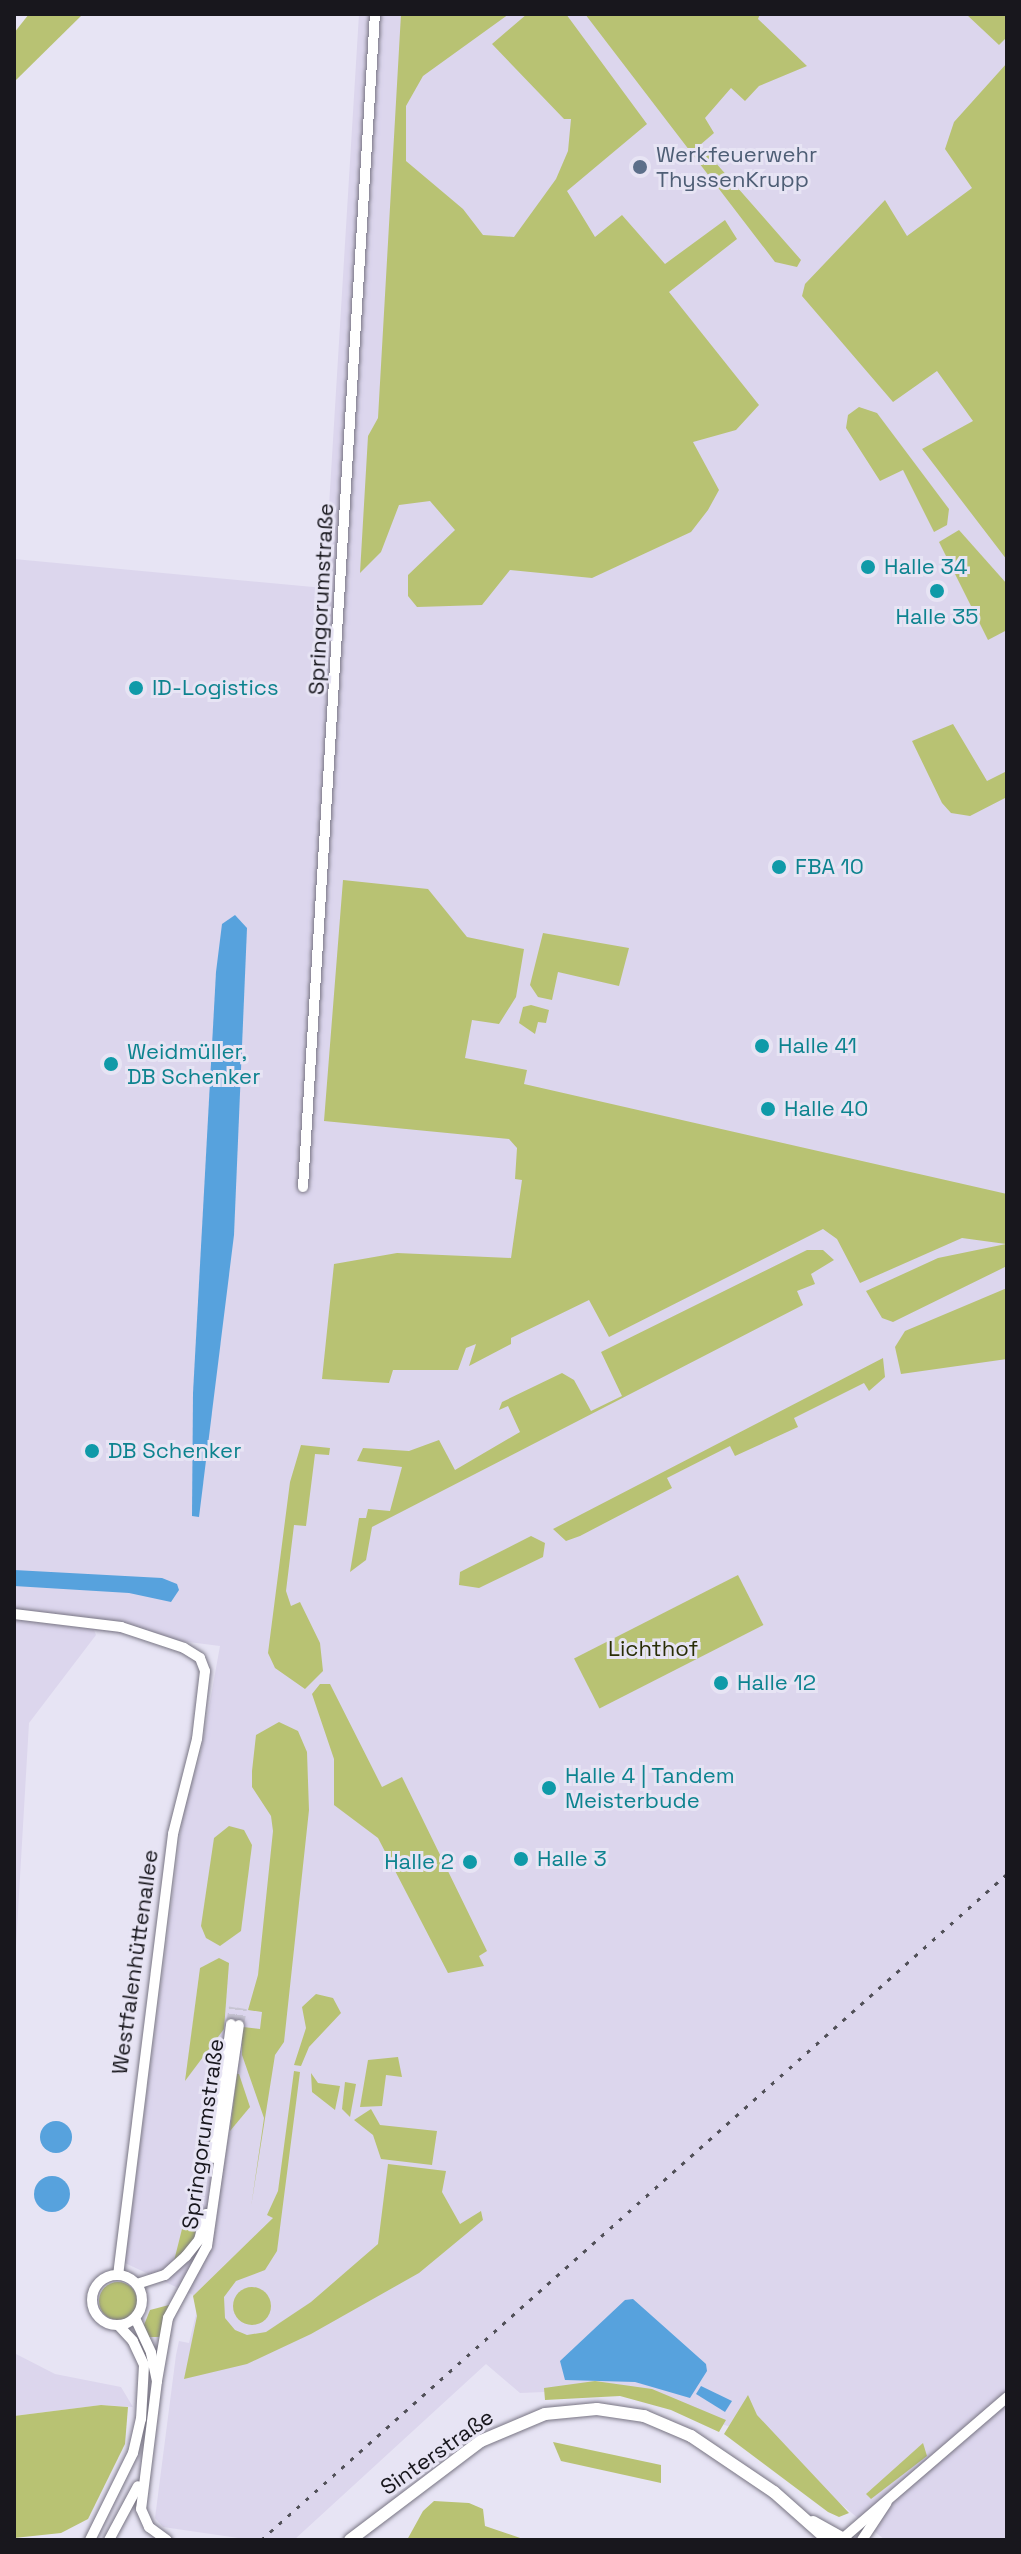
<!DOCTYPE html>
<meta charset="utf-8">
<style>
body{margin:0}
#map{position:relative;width:1021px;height:2554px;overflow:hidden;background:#e7e4f4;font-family:"Space Grotesk",sans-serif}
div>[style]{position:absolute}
.built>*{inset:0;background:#dcd6ed}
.green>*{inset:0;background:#b8c273;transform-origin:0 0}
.round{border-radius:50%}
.water>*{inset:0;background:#57a2dd}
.minor-tunnel>*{height:10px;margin-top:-5px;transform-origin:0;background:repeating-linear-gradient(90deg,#c8c5d4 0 10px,transparent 0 15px)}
.roads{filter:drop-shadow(0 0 2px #787583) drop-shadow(0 0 2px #787583)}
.minor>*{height:10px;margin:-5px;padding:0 5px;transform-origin:5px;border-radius:5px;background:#fff}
.minor>.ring{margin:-5px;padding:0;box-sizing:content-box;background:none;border:10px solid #fff;border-radius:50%}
.tertiary>*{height:12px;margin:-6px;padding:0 6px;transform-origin:6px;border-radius:6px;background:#fff}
.rail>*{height:3px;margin-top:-1.5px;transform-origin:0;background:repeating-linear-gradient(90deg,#515058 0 4px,transparent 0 12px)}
.dots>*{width:22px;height:22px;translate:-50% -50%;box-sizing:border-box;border:4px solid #e7e4f4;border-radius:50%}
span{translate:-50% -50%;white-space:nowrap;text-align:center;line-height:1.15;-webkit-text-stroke:6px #e7e4f4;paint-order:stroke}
.service-label{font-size:22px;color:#4e5e75}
.left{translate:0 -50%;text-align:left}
.culture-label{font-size:22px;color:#0d838f}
.right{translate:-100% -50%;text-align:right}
.street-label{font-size:22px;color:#18171d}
.park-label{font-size:22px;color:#292d05}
.frame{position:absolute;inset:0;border:16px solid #18171d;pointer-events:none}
</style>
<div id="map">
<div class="built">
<div style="clip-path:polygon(359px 14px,1007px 14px,1007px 2540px,885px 2540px,757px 2436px,619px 2389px,520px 2393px,486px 2364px,294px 2540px,252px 2540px,163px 2527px,155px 2518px,176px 2355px,179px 2341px,189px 2343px,197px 2310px,193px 2295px,125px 2263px,184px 1806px,200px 1757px,220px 1646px,94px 1630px,96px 1635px,29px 1723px,14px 1980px,14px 559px,324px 588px)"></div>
<div style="clip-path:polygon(14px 2353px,55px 2374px,121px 2387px,133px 2407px,101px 2405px,14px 2416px)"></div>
</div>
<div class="green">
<div style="clip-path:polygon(29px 14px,83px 14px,14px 82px,14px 33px)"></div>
<div style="clip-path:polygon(401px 14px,509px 14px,423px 76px,406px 106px,406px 161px,463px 209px,483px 235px,514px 237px,556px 179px,568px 151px,571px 119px,564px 119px,492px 44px,527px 14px,566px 14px,647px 124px,567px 191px,595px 237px,622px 215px,665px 264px,725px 220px,737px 239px,669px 292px,759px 405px,736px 430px,693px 442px,719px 490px,708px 510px,691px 532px,592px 578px,510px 570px,482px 605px,417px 607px,408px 596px,408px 575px,455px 530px,430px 501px,399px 505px,381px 552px,360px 573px,368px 436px,378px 418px)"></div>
<div style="clip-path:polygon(585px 14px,760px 14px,758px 19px,807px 66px,759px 86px,745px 101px,731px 88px,705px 118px,714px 133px,700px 145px,801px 260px,797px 267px,775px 262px)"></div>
<div style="clip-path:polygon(966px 14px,1007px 14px,1007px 37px,999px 45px)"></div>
<div style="clip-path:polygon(1007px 63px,1007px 560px,922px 449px,973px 421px,937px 371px,893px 402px,802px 296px,805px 284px,885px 200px,907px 236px,972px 188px,945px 149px,954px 122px)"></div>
<div style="clip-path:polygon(859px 407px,877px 413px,949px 509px,947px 525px,934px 532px,903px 470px,880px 481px,846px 428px,848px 415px)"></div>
<div style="clip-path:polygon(959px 530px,1007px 584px,1007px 630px,988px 640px,939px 542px)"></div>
<div style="clip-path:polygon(953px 724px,987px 781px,1007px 771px,1007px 797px,970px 816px,951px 813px,942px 803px,912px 741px)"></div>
<div style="clip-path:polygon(343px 880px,428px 889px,467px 937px,524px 949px,516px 997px,499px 1024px,472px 1020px,465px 1058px,527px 1070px,524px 1084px,1007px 1194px,1007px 1266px,893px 1322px,882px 1318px,866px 1291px,938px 1258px,1006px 1244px,962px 1238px,860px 1283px,837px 1239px,823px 1229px,609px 1337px,589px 1300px,511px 1338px,511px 1344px,469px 1366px,476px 1344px,466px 1348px,458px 1370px,393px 1370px,389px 1383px,322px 1379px,334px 1264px,397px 1253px,511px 1258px,522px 1180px,515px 1179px,517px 1148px,509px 1139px,324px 1121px)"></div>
<div style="clip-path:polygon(543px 933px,629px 948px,619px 986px,558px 972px,552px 1000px,538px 997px,530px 985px)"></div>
<div style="clip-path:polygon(531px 1005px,549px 1010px,546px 1023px,538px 1022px,535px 1034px,519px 1023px,523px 1007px)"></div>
<div style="clip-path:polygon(807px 1250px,823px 1250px,834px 1260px,811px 1274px,815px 1284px,797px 1291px,803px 1305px,372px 1527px,366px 1560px,350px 1572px,359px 1518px,366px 1518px,368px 1509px,390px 1511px,402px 1467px,357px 1461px,363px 1448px,409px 1451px,439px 1440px,455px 1470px,520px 1432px,508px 1406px,499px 1410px,502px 1402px,562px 1373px,574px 1380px,591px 1411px,622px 1396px,601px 1352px)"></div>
<div style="clip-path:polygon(1007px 1288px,1007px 1359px,901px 1374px,895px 1347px,905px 1331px)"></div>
<div style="clip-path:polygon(883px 1358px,885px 1377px,869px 1391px,864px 1383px,794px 1418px,798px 1427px,735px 1456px,730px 1446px,667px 1478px,672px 1488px,580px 1536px,566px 1541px,553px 1529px)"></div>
<div style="clip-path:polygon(301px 1445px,330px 1448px,329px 1455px,315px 1454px,306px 1526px,294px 1525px,286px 1591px,291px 1606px,300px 1602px,320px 1643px,323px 1671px,305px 1689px,275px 1668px,268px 1653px,290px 1482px)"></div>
<div style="clip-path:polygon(531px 1536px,545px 1543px,543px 1557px,479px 1588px,459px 1585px,460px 1572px)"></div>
<div style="left:738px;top:1575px;width:56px;height:184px;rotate:63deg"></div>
<div style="clip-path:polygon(320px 1684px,330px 1684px,382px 1787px,402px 1777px,487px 1951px,479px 1956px,484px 1966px,448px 1973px,378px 1838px,334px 1805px,334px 1759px,312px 1694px)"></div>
<div style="clip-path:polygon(279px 1722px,298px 1731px,307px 1752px,309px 1810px,284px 2042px,275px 2055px,251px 2207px,264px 2118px,242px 2055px,242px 2037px,243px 2027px,260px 2029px,262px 2012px,248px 2010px,258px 1975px,273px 1831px,271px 1816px,252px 1787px,252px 1771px,256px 1735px)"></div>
<div style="clip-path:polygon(229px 1826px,244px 1830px,252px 1845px,241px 1931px,220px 1946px,206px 1938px,201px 1926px,214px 1838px)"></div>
<div style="clip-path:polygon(219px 1958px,229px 1963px,224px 2029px,185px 2081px,200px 1968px)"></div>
<div style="clip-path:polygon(316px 1994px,333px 1998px,341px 2013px,309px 2047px,301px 2066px,294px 2065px,306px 2028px,302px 2007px)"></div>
<div style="clip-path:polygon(398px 2057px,402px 2077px,386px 2075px,382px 2106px,360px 2107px,368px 2060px)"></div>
<div style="clip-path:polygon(294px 2071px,300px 2072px,277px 2251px,265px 2270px,236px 2281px,224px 2297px,225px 2318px,235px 2330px,247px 2335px,266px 2332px,311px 2302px,378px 2244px,388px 2164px,446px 2171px,442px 2192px,460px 2224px,481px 2211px,483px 2220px,419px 2273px,311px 2334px,247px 2364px,184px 2379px,197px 2316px,193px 2296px,273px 2218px,267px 2215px,278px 2191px)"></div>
<div style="clip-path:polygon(311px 2073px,318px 2083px,340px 2086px,335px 2110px,312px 2092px)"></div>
<div style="clip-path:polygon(239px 2074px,250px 2107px,230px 2131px,237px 2074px)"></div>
<div style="clip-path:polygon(345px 2082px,356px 2084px,350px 2117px,342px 2109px)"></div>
<div style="clip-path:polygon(371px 2109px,380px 2125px,437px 2131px,432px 2165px,381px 2159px,373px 2135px,354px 2120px)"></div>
<div style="clip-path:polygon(200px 2211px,193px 2243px,174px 2261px,182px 2229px)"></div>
<div class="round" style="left:99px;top:2282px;width:38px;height:38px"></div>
<div class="round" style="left:233px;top:2287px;width:38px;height:38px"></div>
<div style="clip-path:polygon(169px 2305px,161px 2337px,149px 2337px,144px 2325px,150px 2310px)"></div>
<div style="clip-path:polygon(595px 2381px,652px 2389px,726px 2420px,719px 2432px,671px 2410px,620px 2396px,545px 2400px,544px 2388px)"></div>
<div style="clip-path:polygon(748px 2395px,757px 2415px,849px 2513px,839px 2517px,828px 2512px,724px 2434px)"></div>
<div style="clip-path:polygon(101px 2405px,128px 2407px,125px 2444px,88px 2519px,61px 2533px,14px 2538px,14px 2416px)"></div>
<div style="clip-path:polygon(553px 2442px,661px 2465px,661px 2483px,561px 2461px)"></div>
<div style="clip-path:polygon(923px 2443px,927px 2456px,871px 2499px,866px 2494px)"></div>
<div style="clip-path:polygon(434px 2501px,469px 2503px,483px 2509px,485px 2526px,526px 2540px,407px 2540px,423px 2511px)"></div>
</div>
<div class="water">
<div style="clip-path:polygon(235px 915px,247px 928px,234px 1235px,199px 1517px,192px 1516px,193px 1393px,216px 972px,222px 924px)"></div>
<div style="clip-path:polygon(14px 1570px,162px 1578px,177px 1584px,179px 1590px,171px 1602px,129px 1593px,14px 1586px)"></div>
<div class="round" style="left:40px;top:2121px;width:32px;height:32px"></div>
<div class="round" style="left:34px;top:2176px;width:36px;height:36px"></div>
<div style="clip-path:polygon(633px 2299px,706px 2364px,707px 2371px,690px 2398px,635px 2382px,565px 2380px,560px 2361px,625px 2300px)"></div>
<div style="clip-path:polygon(701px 2386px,732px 2401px,725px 2412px,696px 2394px)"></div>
</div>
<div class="minor-tunnel">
<div style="left:231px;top:2024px;width:17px;rotate:-80deg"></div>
<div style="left:239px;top:2025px;width:17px;rotate:-80deg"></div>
</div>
<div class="roads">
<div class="minor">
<div style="left:303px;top:1187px;width:1175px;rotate:-86.49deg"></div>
<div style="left:14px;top:1614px;width:108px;rotate:6.9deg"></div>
<div style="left:121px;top:1627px;width:66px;rotate:18.4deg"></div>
<div style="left:184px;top:1648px;width:19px;rotate:32deg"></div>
<div style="left:200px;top:1658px;width:14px;rotate:69deg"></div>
<div style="left:205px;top:1671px;width:68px;rotate:96.7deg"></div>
<div style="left:197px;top:1739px;width:98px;rotate:104.2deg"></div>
<div style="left:173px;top:1834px;width:444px;rotate:97.1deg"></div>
<div style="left:213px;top:2158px;width:135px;rotate:-82.3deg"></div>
<div class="ring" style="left:92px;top:2275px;width:40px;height:40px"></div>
<div style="left:137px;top:2284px;width:29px;rotate:-18deg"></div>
<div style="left:165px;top:2275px;width:28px;rotate:-42deg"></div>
<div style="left:186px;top:2256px;width:21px;rotate:-51deg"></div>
<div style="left:199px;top:2240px;width:27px;rotate:-75deg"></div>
<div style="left:135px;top:2318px;width:38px;rotate:65deg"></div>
<div style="left:151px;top:2353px;width:29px;rotate:78deg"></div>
<div style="left:157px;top:2381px;width:129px;rotate:97.1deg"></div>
<div style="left:141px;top:2509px;width:20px;rotate:66deg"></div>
<div style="left:149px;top:2527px;width:22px;rotate:36deg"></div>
<div style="left:157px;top:2381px;width:64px;rotate:-80.1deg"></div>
<div style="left:168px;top:2318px;width:82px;rotate:-61.6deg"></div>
<div style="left:207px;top:2246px;width:223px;rotate:-81.8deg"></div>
<div style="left:90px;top:2540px;width:97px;rotate:-63.7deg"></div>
<div style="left:133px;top:2453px;width:35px;rotate:-77deg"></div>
<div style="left:141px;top:2419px;width:54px;rotate:-86.8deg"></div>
<div style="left:144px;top:2365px;width:26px;rotate:-115deg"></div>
<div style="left:133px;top:2341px;width:22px;rotate:-133deg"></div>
<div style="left:109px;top:2540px;width:61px;rotate:-61.8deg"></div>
<div style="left:841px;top:2540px;width:219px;rotate:-40.7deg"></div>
<div style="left:862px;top:2540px;width:45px;rotate:-56.7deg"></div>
</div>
<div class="tertiary">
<div style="left:813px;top:2522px;width:38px;rotate:29deg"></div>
<div style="left:350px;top:2540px;width:164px;rotate:-37.1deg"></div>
<div style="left:481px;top:2441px;width:69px;rotate:-22.9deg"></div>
<div style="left:545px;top:2414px;width:52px;rotate:-5.5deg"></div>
<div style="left:597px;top:2409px;width:48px;rotate:8.5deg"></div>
<div style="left:644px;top:2416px;width:51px;rotate:23.1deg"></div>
<div style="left:691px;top:2436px;width:100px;rotate:34deg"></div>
<div style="left:774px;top:2492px;width:72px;rotate:41.6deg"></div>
</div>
</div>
<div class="rail">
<div style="left:261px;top:2540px;width:1000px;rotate:-41.76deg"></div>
</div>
<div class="dots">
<div style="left:640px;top:167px;background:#5c6f8a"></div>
<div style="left:868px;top:567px;background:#0f9aa8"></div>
<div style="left:937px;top:591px;background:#0f9aa8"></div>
<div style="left:136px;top:688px;background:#0f9aa8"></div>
<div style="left:779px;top:867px;background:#0f9aa8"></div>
<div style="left:762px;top:1046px;background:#0f9aa8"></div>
<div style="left:111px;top:1064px;background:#0f9aa8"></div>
<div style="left:768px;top:1109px;background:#0f9aa8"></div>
<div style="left:92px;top:1451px;background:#0f9aa8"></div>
<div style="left:721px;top:1683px;background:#0f9aa8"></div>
<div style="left:549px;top:1788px;background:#0f9aa8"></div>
<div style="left:521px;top:1859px;background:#0f9aa8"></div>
<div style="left:470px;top:1862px;background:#0f9aa8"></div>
</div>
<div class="service-label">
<span class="left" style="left:656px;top:167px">Werkfeuerwehr<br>ThyssenKrupp</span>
</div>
<div class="culture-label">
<span class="left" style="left:884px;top:567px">Halle 34</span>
<span style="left:937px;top:617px">Halle 35</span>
<span class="left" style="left:152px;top:688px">ID-Logistics</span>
<span class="left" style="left:795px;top:867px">FBA 10</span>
<span class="left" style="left:778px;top:1046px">Halle 41</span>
<span class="left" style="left:127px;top:1064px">Weidmüller,<br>DB Schenker</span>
<span class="left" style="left:784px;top:1109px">Halle 40</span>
<span class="left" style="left:108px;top:1451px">DB Schenker</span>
<span class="left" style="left:737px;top:1683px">Halle 12</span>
<span class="left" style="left:565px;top:1788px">Halle 4 | Tandem<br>Meisterbude</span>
<span class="left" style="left:537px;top:1859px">Halle 3</span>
<span class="right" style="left:454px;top:1862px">Halle 2</span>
</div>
<div class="street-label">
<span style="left:321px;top:599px;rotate:-87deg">Springorumstraße</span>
<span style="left:135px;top:1962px;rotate:-82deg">Westfalenhüttenallee</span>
<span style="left:203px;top:2134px;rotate:-82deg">Springorumstraße</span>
<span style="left:437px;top:2452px;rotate:-35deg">Sinterstraße</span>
</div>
<div class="park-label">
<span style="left:653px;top:1649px">Lichthof</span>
</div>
<div class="frame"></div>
</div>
